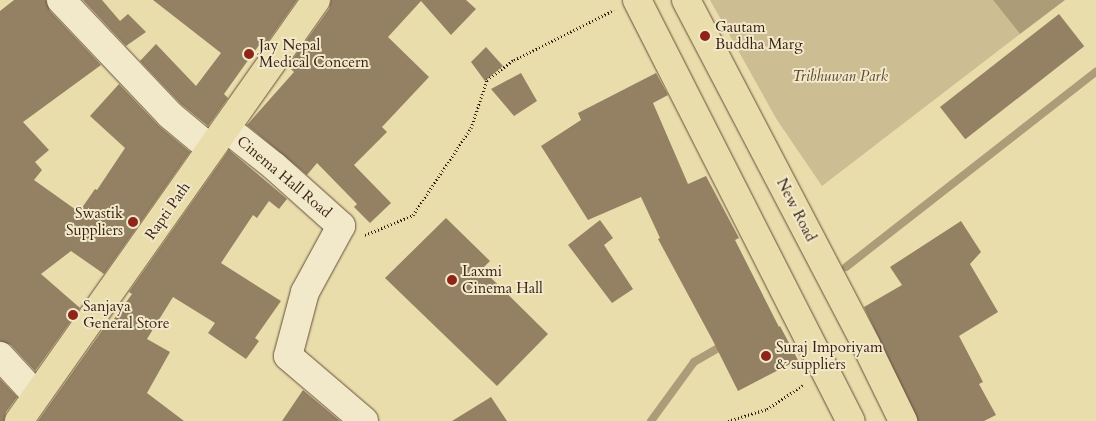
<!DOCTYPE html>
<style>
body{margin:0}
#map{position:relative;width:1096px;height:421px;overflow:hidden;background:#eaddac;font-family:Cardo,serif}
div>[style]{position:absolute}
.green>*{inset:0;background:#ccbd92}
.water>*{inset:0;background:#ad9c78}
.stream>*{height:8px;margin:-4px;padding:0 4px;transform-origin:4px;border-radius:4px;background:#ad9c78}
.building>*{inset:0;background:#948163;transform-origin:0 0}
.path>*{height:3px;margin-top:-1.5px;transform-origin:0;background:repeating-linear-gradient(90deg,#371e13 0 1px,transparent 0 3.5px)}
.roads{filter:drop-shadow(0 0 1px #644e39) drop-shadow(0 0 1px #644e39)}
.minor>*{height:28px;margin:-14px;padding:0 14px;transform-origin:14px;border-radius:14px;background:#f1e9c9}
.major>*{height:28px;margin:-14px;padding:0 14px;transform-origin:14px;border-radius:14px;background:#eaddac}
.dots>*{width:14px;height:14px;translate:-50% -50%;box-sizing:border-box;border:2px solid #f1e9c9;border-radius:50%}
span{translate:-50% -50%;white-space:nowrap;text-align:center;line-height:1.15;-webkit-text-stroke:4px #f1e9c9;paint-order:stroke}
.poi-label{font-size:15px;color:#371e13}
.left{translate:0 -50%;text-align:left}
.right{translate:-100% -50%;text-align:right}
.park-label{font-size:15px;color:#5c4633;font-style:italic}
.street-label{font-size:15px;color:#371e13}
</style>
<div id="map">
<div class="green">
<div style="clip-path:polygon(710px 0,993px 0,1020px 34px,822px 186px,777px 120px)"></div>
</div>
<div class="water">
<div style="clip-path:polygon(993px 0,1065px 0,1020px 34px)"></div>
</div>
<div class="stream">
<div style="left:846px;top:267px;width:317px;rotate:-38deg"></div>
<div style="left:651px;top:421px;width:73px;rotate:-53.9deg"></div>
<div style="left:694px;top:362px;width:34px;rotate:-30deg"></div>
</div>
<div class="building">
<div style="clip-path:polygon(14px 0,46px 0,50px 11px,101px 65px,23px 122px,49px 150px,35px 162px,42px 170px,34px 180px,79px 212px,95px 189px,97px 190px,125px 148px,90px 116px,119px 84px,159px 126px,190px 152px,104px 274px,71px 251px,41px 274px,80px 308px,35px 371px,11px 345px,0 341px,0 11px)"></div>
<div style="clip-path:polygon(83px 0,102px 0,120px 21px,128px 14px,146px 32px,126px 46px)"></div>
<div style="clip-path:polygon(153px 0,297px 0,266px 44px,262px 41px,224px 94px,228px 98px,208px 126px,181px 104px,140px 61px,156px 44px,196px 86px,221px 53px)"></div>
<div style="clip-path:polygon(331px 0,466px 0,476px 9px,451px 35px,421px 1px,388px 37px,429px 77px,382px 127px,387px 132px,354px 165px,391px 203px,370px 223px,354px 207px,357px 204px,317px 163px,307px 175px,247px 125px,294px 72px,288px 66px,329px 9px)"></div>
<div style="left:1059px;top:14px;width:41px;height:151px;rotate:52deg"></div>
<div style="clip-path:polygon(486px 47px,503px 66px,485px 81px,471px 62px)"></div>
<div style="clip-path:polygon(521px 73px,537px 101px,514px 116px,491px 89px)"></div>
<div style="clip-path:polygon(656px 73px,668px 95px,653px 103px,688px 184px,706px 176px,739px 238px,735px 240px,779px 327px,780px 326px,798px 360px,738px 391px,712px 339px,658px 239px,660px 238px,641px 197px,588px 220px,541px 146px,581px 120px,578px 113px)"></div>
<div style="clip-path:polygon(229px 150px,287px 199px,279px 209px,269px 201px,257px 218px,253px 215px,221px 263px,281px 301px,255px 338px,259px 341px,246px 359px,208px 333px,215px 323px,173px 297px,147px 339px,170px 352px,147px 393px,184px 421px,38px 421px,104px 328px,106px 330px,132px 294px,129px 292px)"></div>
<div style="clip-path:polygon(446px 218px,490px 261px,482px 269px,548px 334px,497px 386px,385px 278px)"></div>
<div style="clip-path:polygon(600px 220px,613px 238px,604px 245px,633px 289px,612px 303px,568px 245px)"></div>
<div style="clip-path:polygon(961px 221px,981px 252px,970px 264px,998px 312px,959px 336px,983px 382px,979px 384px,996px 415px,984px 421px,918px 421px,864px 307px,902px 285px,890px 267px)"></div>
<div style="clip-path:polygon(0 379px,17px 397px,6px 412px,4px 421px,0 421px)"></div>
<div style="clip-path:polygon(303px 390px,340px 421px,282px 421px)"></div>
<div style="clip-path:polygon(491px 397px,507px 421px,452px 421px)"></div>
</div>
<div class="path">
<div style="left:365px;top:235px;width:52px;rotate:-22.6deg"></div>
<div style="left:413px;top:215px;width:105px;rotate:-56.3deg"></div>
<div style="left:471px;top:128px;width:51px;rotate:-71.6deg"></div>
<div style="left:487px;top:80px;width:34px;rotate:-37deg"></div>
<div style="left:514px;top:60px;width:112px;rotate:-26.6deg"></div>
<div style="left:728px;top:421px;width:41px;rotate:-17.1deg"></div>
<div style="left:767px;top:409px;width:43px;rotate:-33.7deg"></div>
</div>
<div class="roads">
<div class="minor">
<div style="left:61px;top:0;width:158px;rotate:46.5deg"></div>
<div style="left:170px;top:115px;width:53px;rotate:39.7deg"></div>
<div style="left:226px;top:128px;width:61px;rotate:38.4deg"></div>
<div style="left:274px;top:166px;width:90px;rotate:41.8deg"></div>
<div style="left:341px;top:226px;width:75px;rotate:118.6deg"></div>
<div style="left:305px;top:292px;width:66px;rotate:104.9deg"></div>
<div style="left:288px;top:356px;width:100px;rotate:40.5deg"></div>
<div style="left:0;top:356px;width:53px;rotate:47.3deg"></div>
</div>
<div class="major">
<div style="left:637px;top:0;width:472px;rotate:63.1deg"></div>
<div style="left:686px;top:0;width:389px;rotate:62.4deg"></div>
<div style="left:866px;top:345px;width:85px;rotate:64deg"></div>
<div style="left:19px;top:421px;width:515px;rotate:-54.8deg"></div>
</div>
</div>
<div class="dots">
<div style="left:705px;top:36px;background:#8f2418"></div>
<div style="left:249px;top:54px;background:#8f2418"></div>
<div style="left:133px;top:222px;background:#8f2418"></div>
<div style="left:452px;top:280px;background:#8f2418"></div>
<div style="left:73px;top:315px;background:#8f2418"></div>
<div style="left:766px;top:356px;background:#8f2418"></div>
</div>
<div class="poi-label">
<span class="left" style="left:715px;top:36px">Gautam<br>Buddha Marg</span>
<span class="left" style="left:259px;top:54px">Jay Nepal<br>Medical Concern</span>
<span class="right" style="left:123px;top:222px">Swastik<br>Suppliers</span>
<span class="left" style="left:462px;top:280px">Laxmi<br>Cinema Hall</span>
<span class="left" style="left:83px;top:315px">Sanjaya<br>General Store</span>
<span class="left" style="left:776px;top:356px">Suraj Imporiyam<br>&amp; suppliers</span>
</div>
<div class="park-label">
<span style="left:840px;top:77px">Tribhuwan Park</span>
</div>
<div class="street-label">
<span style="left:284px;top:177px;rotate:40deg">Cinema Hall Road</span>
<span style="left:796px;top:210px;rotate:63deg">New Road</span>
<span style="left:168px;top:211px;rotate:-55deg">Rapti Path</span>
</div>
</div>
